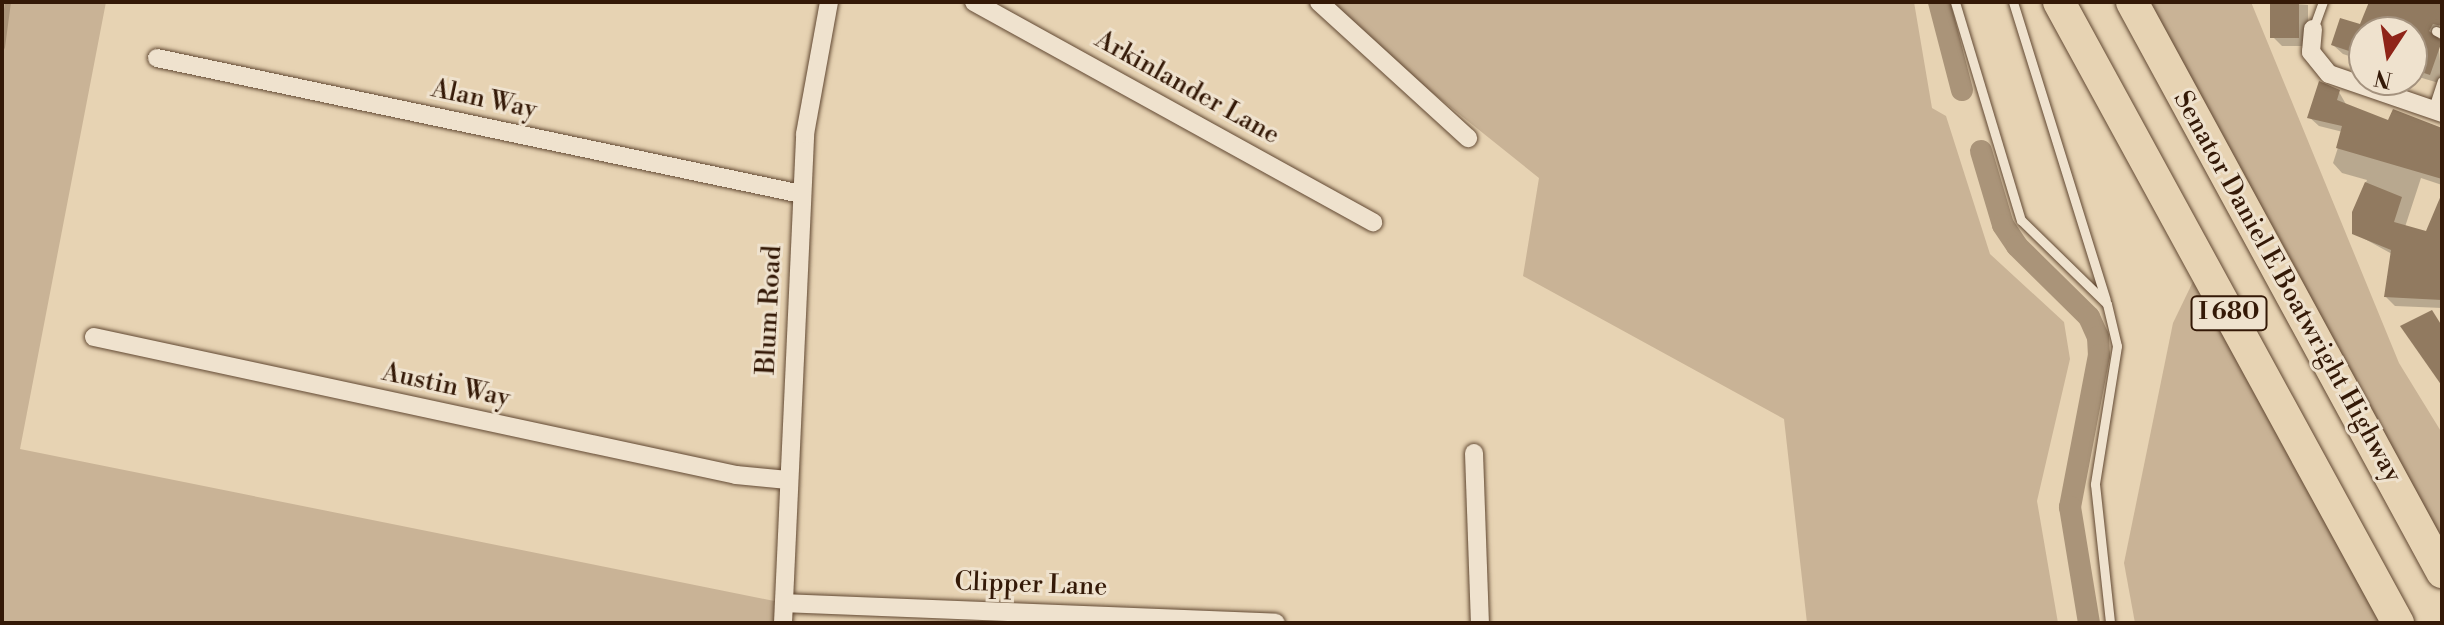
<!DOCTYPE html>
<style>
body{margin:0}
#map{position:relative;width:2444px;height:625px;overflow:hidden;background:#e7d3b3;font-family:"Libre Bodoni",serif}
div>[style]{position:absolute}
.green>*{inset:0;background:#c9b396}
.shadow>*{inset:0;background:#0003}
.stream>*{height:6px;margin:-3px;padding:0 3px;transform-origin:3px;border-radius:3px;background:#aa9479}
.canal>*{height:22px;margin:-11px;padding:0 11px;transform-origin:11px;border-radius:11px;background:#aa9479}
.building>*{inset:0;background:#917a60;transform-origin:0 0}
.roads{filter:drop-shadow(0 0 2px #614832) drop-shadow(0 0 2px #614832)}
.lane>*{height:9px;margin:-4.5px;padding:0 4.5px;transform-origin:4.5px;border-radius:4.5px;background:#efe2ce}
.street>*{height:18px;margin:-9px;padding:0 9px;transform-origin:9px;border-radius:9px;background:#efe2ce}
.highway>*{height:32px;margin:-16px;padding:0 16px;transform-origin:16px;border-radius:16px;background:#e7d3b3}
span{translate:-50% -50%;white-space:nowrap;text-align:center;line-height:1.15;-webkit-text-stroke:6px #efe2ce;paint-order:stroke}
.shield-label span{padding:2px 6px;background:#efe2ce;border:2px solid;border-radius:6px;-webkit-text-stroke-width:0}
.shield-label{font-size:24px;color:#341907;font-weight:700}
.street-label{font-size:26px;color:#341907}
.frame{position:absolute;inset:0;border:4px solid #341907;pointer-events:none}
.north{position:absolute;left:2348px;top:16px;width:80px;height:80px;box-sizing:border-box;background:#efe2ce;border:2px solid #a4927e;border-radius:50%;rotate:192deg;font-size:22px;font-weight:700;line-height:32px;text-align:center;color:#341907}
.north::after{content:'';display:block;margin:auto;width:28px;height:36px;background:#8f2418;clip-path:polygon(50% 0,100% 100%,50% 72%,0 100%)}
</style>
<div id="map">
<div class="green">
<div style="clip-path:polygon(2px 2px,106px 2px,20px 449px,784px 603px,783px 623px,2px 623px)"></div>
<div style="clip-path:polygon(1319px 2px,1914px 2px,1932px 108px,1946px 116px,1990px 254px,2064px 322px,2070px 359px,2037px 501px,2058px 623px,1807px 623px,1784px 419px,1523px 276px,1539px 178px)"></div>
<div style="clip-path:polygon(2132px 2px,2251px 2px,2399px 363px,2442px 433px,2442px 572px)"></div>
<div style="clip-path:polygon(2202px 263px,2399px 623px,2135px 623px,2124px 563px,2173px 323px)"></div>
</div>
<div class="shadow">
<div style="clip-path:polygon(2272px 2px,2308px 5px,2308px 46px,2282px 46px,2273px 37px)"></div>
<div style="clip-path:polygon(2371px 2px,2442px 2px,2438px 38px,2442px 84px,2412px 75px,2412px 32px,2364px 32px,2364px 61px,2343px 54px,2333px 45px,2361px 27px)"></div>
<div style="clip-path:polygon(2339px 92px,2347px 106px,2389px 123px,2442px 132px,2442px 185px,2421px 178px,2405px 227px,2427px 233px,2442px 196px,2442px 308px,2395px 306px,2386px 297px,2392px 254px,2354px 233px,2354px 213px,2367px 180px,2342px 173px,2333px 163px,2343px 132px,2319px 126px,2309px 117px)"></div>
</div>
<div class="stream">
<div style="left:2px;top:47px;width:45px;rotate:-82.4deg"></div>
</div>
<div class="canal">
<div style="left:1939px;top:2px;width:91px;rotate:75.4deg"></div>
<div style="left:1981px;top:151px;width:77px;rotate:73.4deg"></div>
<div style="left:2003px;top:225px;width:25px;rotate:56deg"></div>
<div style="left:2017px;top:246px;width:101px;rotate:44.6deg"></div>
<div style="left:2089px;top:317px;width:22px;rotate:66deg"></div>
<div style="left:2098px;top:337px;width:18px;rotate:87deg"></div>
<div style="left:2099px;top:355px;width:155px;rotate:100.8deg"></div>
<div style="left:2070px;top:507px;width:118px;rotate:80.7deg"></div>
</div>
<div class="building">
<div style="left:2270px;top:2px;width:29px;height:36px"></div>
<div style="clip-path:polygon(2369px 2px,2442px 2px,2442px 26px,2433px 24px,2429px 31px,2442px 41px,2430px 75px,2412px 69px,2412px 32px,2381px 22px,2378px 32px,2364px 32px,2364px 56px,2331px 45px,2340px 18px,2360px 24px)"></div>
<div style="clip-path:polygon(2319px 81px,2340px 90px,2337px 100px,2388px 120px,2393px 109px,2442px 128px,2442px 179px,2336px 148px,2342px 126px,2307px 118px)"></div>
<div style="clip-path:polygon(2365px 182px,2402px 197px,2394px 222px,2426px 231px,2442px 193px,2442px 300px,2384px 297px,2391px 250px,2352px 234px,2352px 212px)"></div>
<div style="clip-path:polygon(2432px 310px,2442px 326px,2442px 386px,2400px 326px)"></div>
</div>
<div class="roads">
<div class="lane">
<div style="left:1955px;top:2px;width:228px;rotate:73.2deg"></div>
<div style="left:2021px;top:220px;width:120px;rotate:44.3deg"></div>
<div style="left:2107px;top:304px;width:43px;rotate:76.6deg"></div>
<div style="left:2117px;top:346px;width:140px;rotate:99.1deg"></div>
<div style="left:2095px;top:484px;width:140px;rotate:83.8deg"></div>
<div style="left:2013px;top:2px;width:312px;rotate:72.7deg"></div>
<div style="left:2313px;top:29px;width:29px;rotate:-70deg"></div>
<div style="left:2436px;top:31px;width:7px;rotate:27deg"></div>
<div style="left:2433px;top:108px;width:28px;rotate:-72deg"></div>
</div>
<div class="street">
<div style="left:974px;top:2px;width:456px;rotate:28.9deg"></div>
<div style="left:1319px;top:2px;width:202px;rotate:42.4deg"></div>
<div style="left:2313px;top:29px;width:23px;rotate:95deg"></div>
<div style="left:2311px;top:52px;width:28px;rotate:51deg"></div>
<div style="left:2329px;top:74px;width:120px;rotate:19deg"></div>
<div style="left:157px;top:58px;width:658px;rotate:11.92deg"></div>
<div style="left:94px;top:337px;width:657px;rotate:12.13deg"></div>
<div style="left:736px;top:475px;width:52px;rotate:5.5deg"></div>
<div style="left:1474px;top:453px;width:170px;rotate:88deg"></div>
<div style="left:784px;top:603px;width:492px;rotate:2.3deg"></div>
<div style="left:783px;top:623px;width:489px;rotate:-87.4deg"></div>
<div style="left:805px;top:134px;width:134px;rotate:-79.7deg"></div>
</div>
<div class="highway">
<div style="left:2059px;top:2px;width:708px;rotate:61.37deg"></div>
<div style="left:2132px;top:2px;width:649px;rotate:61.46deg"></div>
</div>
</div>
<div class="shield-label">
<span style="left:2229px;top:313px">I 680</span>
</div>
<div class="street-label">
<span style="left:1187px;top:88px;rotate:29deg">Arkinlander Lane</span>
<span style="left:484px;top:100px;rotate:12deg">Alan Way</span>
<span style="left:2287px;top:287px;rotate:61deg">Senator Daniel E Boatwright Highway</span>
<span style="left:770px;top:310px;rotate:-87deg">Blum Road</span>
<span style="left:446px;top:386px;rotate:12deg">Austin Way</span>
<span style="left:1031px;top:585px;rotate:2deg">Clipper Lane</span>
</div>
<div class="frame"></div>
<div class="north">N</div>
</div>
